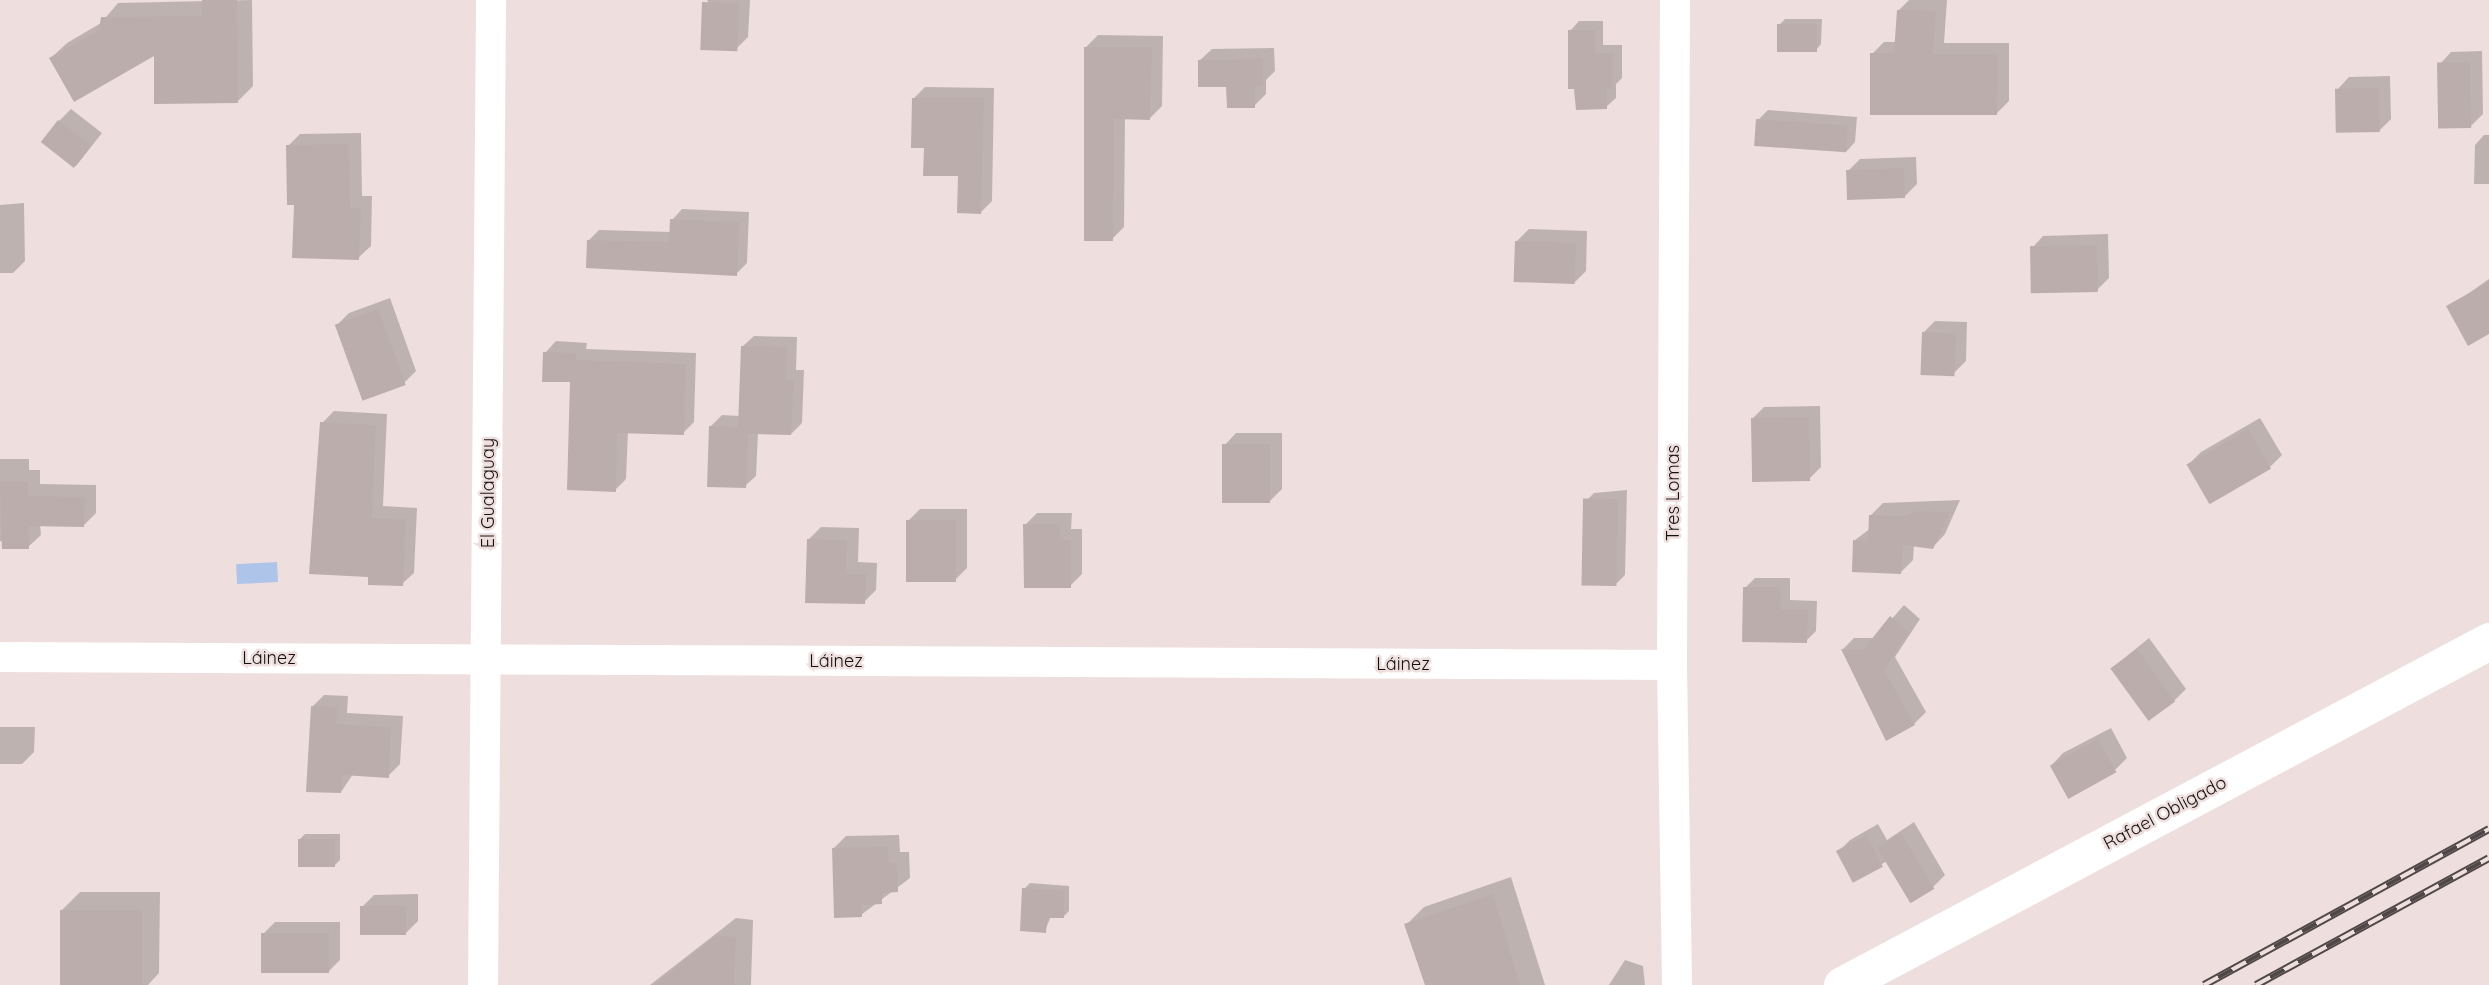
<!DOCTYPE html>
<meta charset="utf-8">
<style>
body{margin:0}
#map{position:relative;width:2489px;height:985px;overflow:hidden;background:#eedfde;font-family:Quicksand,sans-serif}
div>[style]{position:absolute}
.water>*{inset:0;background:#aec5e9;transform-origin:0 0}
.shadow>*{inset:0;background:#0003}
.building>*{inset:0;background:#bbadac;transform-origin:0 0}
.minor>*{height:30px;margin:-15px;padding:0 15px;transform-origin:15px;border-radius:15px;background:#fff}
.tertiary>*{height:37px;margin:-18.5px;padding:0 18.5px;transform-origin:18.5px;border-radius:18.5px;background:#fff}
.rail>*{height:8px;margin-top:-4px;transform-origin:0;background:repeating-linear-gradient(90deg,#eedfde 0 16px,#504848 0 32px);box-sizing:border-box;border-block:2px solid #504848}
span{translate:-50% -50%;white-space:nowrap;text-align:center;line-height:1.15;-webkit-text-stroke:5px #eedfde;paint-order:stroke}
.street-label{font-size:18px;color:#151010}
</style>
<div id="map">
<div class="water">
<div style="left:277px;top:562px;width:20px;height:41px;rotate:87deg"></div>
</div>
<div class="shadow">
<div style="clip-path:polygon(252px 0,253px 86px,238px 101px,155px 53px,51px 58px,67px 43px,101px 23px,118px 3px)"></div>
<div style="clip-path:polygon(707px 0,750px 0,748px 37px,736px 49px)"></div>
<div style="clip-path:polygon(1909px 0,1947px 0,1944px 43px,2009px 43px,2009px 101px,1997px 113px,1872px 54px,1884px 42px,1897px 42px,1898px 11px)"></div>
<div style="clip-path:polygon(1785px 19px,1822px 19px,1821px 44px,1816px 50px,1779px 25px)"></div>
<div style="clip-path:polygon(1579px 21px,1603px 21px,1603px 45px,1622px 45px,1622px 78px,1616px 84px,1616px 98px,1606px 107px,1576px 87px,1570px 31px)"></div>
<div style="clip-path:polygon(1098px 35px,1163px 36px,1162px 106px,1150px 118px,1125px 118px,1124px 227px,1112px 239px,1086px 47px)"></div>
<div style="clip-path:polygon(1274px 48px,1275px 71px,1266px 80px,1266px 94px,1254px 106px,1199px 61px,1212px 49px)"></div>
<div style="clip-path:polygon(2482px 51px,2483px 114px,2471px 126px,2439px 65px,2451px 52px)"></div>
<div style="clip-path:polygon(2390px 76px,2391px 119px,2379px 131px,2337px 90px,2349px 77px)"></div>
<div style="clip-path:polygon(925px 87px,994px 88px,992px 201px,981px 212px,960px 175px,925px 146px,914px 98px)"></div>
<div style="clip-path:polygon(71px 109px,102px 133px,76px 166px,59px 121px)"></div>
<div style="clip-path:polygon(1768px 110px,1857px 117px,1855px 142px,1846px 152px,1758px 120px)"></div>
<div style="clip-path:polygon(361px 133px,362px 196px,372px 196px,371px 246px,358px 258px,296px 203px,288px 146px,300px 134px)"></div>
<div style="clip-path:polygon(2484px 135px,2489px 135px,2489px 184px,2474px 184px,2475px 145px)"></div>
<div style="clip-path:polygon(1916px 157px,1917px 184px,1905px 196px,1848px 171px,1860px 159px)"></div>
<div style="clip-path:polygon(24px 203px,25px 261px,13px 273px,0 273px,0 205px)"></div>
<div style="clip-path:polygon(682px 209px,749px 212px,747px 263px,736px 274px,670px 272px,670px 269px,589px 240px,599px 230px,671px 232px,672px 220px)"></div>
<div style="clip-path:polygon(1529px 229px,1587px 231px,1586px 271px,1574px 283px,1516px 242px)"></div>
<div style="clip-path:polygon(2108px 234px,2109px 278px,2097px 290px,2031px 249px,2043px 236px)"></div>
<div style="clip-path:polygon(2489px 279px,2489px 332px,2449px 307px)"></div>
<div style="clip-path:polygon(390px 298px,416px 371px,404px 383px,337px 325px,349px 313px)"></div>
<div style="clip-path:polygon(1935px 321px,1967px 322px,1966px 361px,1954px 373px,1923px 333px)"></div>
<div style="clip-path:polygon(754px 336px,797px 337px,796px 370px,804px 370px,802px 423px,791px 434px,758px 433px,756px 476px,745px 486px,711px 426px,722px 415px,740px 416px,743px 346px)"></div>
<div style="clip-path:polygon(556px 341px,587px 343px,586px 349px,696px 353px,694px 422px,683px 433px,628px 431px,626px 479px,615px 490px,572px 381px,545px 353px)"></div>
<div style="clip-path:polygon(1820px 406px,1821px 467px,1809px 479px,1752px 419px,1764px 407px)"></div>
<div style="clip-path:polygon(334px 411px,387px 414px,383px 506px,417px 508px,414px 573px,402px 584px,322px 423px)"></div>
<div style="clip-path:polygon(2260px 418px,2282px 455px,2270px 467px,2189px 464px,2201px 452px)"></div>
<div style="clip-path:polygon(1236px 433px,1282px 433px,1282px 489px,1270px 501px,1224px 446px)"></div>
<div style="clip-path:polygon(0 459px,29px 459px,29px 470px,40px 470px,40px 484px,96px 485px,96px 513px,84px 525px,40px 524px,41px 535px,28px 547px,0 541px)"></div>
<div style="clip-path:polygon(1627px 490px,1625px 575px,1616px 584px,1585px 502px,1594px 493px)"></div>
<div style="clip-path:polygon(1960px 500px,1945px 534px,1933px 547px,1914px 544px,1913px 560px,1901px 572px,1855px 540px,1871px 528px,1871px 515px,1883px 503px)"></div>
<div style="clip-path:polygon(920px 509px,967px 509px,967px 568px,955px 580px,908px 521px)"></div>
<div style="clip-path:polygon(1037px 513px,1072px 513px,1071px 529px,1082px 529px,1082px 574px,1070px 586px,1025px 525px)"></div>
<div style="clip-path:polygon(821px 527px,859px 528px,858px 562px,877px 563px,876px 590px,864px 602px,809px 539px)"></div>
<div style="clip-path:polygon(1755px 578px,1790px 578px,1790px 600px,1817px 601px,1816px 631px,1806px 641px,1745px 588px)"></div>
<div style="clip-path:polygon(1904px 605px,1920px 619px,1895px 657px,1926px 712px,1914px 724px,1843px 649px,1854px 638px,1875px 638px)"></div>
<div style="clip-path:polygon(2149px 638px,2186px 689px,2174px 701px,2112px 668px)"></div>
<div style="clip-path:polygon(324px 695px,348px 696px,347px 713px,403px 716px,400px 764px,388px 776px,353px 774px,341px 792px,312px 707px)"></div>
<div style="clip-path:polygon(0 727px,35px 727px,34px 752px,22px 764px,0 764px)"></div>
<div style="clip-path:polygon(2111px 728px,2127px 758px,2115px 770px,2051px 766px,2063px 753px)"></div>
<div style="clip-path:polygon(1914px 822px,1945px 875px,1933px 887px,1887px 861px,1854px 881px,1838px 852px,1850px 840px,1878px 824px,1887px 840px)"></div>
<div style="clip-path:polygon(305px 834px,340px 834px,340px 860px,334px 866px,299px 840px)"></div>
<div style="clip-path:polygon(899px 835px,900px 852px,909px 852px,910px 878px,861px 915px,834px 848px,846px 836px)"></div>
<div style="clip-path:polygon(1511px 877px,1545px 985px,1427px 985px,1406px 925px,1424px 907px)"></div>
<div style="clip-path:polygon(1030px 883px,1069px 886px,1069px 911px,1063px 917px,1051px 916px,1045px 931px,1024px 889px)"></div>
<div style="clip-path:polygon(80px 892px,160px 892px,159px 973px,148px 985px,62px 985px,62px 910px)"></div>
<div style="clip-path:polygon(418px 894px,418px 921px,406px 933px,362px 907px,374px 895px)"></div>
<div style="clip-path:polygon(736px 918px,753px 920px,751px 985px,650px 985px)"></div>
<div style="clip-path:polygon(275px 922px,340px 922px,340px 960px,328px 972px,263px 934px)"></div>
<div style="clip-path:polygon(1625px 960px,1643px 966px,1645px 985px,1609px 985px)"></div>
</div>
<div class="building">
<div style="clip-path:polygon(202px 0,237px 0,238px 103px,154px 104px,154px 56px,74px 102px,49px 58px,99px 30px,101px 17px,202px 16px)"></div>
<div style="left:702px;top:2px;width:37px;height:48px;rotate:2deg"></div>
<div style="clip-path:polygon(1897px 10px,1936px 11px,1933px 54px,1998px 54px,1997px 115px,1870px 115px,1870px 53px,1894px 53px)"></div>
<div style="left:1777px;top:24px;width:40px;height:28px"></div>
<div style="clip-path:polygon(1568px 30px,1595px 30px,1595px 53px,1613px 53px,1613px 89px,1607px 89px,1607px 109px,1576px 110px,1574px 89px,1568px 89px)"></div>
<div style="clip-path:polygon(1084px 47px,1152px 47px,1150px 120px,1114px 119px,1113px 241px,1084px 241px)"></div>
<div style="clip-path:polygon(1263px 59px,1263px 85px,1255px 86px,1255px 108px,1227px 108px,1226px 87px,1198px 87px,1198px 60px)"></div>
<div style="left:2470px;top:62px;width:66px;height:33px;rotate:89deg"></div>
<div style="left:2379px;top:88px;width:44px;height:44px;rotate:89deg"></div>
<div style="clip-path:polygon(912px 98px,984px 98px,981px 214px,957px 213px,958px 176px,923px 176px,924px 148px,911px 148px)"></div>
<div style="left:1756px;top:119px;width:92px;height:27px;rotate:4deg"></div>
<div style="left:58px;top:120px;width:42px;height:28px;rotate:38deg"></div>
<div style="clip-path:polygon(349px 144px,350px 208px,361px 208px,359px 260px,292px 258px,294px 205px,287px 205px,286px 145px)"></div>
<div style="left:1904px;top:168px;width:30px;height:58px;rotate:88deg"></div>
<div style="clip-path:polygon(670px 219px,739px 222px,737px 276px,586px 268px,587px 240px,669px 242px)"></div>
<div style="left:1515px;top:241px;width:61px;height:41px;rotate:2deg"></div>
<div style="left:2097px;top:245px;width:47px;height:67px;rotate:89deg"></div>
<div style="clip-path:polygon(2489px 282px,2489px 334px,2468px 346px,2446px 306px)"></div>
<div style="left:378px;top:309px;width:81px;height:46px;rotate:70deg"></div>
<div style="left:1922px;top:332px;width:34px;height:43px;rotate:2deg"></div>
<div style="clip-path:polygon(741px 346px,787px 347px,786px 380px,794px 380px,791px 435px,748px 434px,746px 488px,707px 487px,709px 426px,738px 427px)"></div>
<div style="clip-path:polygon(543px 352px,576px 353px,576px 360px,686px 364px,684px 435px,617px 433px,616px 492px,567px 490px,570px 382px,542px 382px)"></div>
<div style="left:1809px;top:417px;width:64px;height:58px;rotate:89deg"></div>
<div style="clip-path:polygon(320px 422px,376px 425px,372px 518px,406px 519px,403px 586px,368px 585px,368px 577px,309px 574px)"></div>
<div style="left:2248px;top:429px;width:46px;height:71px;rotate:60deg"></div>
<div style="left:1270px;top:444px;width:59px;height:48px;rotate:90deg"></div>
<div style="clip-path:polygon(0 482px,28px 482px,28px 496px,85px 497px,84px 527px,29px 526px,29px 549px,2px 549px)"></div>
<div style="left:1618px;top:499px;width:87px;height:35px;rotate:91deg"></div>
<div style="clip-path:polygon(1917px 511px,1950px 512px,1933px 549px,1903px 545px,1901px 574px,1852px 572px,1853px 540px,1868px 541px,1869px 515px,1906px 516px)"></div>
<div style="left:906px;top:520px;width:50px;height:62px"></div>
<div style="clip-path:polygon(1023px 524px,1060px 524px,1060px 540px,1071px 540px,1071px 588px,1024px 588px)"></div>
<div style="clip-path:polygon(807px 539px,847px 540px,846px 574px,866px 574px,865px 604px,805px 603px)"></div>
<div style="clip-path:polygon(1743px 587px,1780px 587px,1781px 610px,1808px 610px,1807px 643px,1742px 642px)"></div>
<div style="clip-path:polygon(1890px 616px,1909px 632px,1884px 670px,1915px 725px,1886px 741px,1841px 649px,1863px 650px)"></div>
<div style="left:2137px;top:649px;width:65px;height:33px;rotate:54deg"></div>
<div style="clip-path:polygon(311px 706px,337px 707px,336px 724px,391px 727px,389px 778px,342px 775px,341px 793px,306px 792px)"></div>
<div style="left:2098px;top:739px;width:38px;height:55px;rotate:61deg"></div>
<div style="left:1901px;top:833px;width:65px;height:28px;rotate:59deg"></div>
<div style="left:1866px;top:835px;width:36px;height:34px;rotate:62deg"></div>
<div style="left:298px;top:839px;width:37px;height:28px"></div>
<div style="clip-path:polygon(888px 846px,889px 863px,897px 863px,898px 892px,882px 893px,882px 904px,862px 905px,862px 917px,834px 918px,832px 848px)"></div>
<div style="clip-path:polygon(1022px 888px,1064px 891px,1064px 918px,1047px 918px,1046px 933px,1020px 931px)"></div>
<div style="clip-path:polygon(1493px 894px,1520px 985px,1425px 985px,1404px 924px)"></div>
<div style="left:360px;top:906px;width:46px;height:29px"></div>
<div style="left:60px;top:910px;width:82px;height:75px"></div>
<div style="left:261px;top:933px;width:68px;height:40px"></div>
<div style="clip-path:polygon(717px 935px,736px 937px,734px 985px,654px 985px)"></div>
</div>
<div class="minor">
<div style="left:1675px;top:0;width:665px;rotate:90.26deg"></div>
<div style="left:1672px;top:665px;width:320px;rotate:89.1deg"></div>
<div style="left:0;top:657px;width:1672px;rotate:0.27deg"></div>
<div style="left:483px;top:985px;width:985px;rotate:-89.53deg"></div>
</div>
<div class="tertiary">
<div style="left:1842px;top:985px;width:733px;rotate:-28deg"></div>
</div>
<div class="rail">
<div style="left:2204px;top:985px;width:325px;rotate:-28.7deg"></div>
<div style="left:2256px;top:985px;width:265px;rotate:-28.6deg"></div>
</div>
<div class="street-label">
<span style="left:488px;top:493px;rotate:-90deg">El Gualaguay</span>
<span style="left:1673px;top:493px;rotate:-90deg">Tres Lomas</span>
<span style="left:269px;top:658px">Láinez</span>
<span style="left:836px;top:661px">Láinez</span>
<span style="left:1403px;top:664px">Láinez</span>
<span style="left:2165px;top:813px;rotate:-28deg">Rafael Obligado</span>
</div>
</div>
